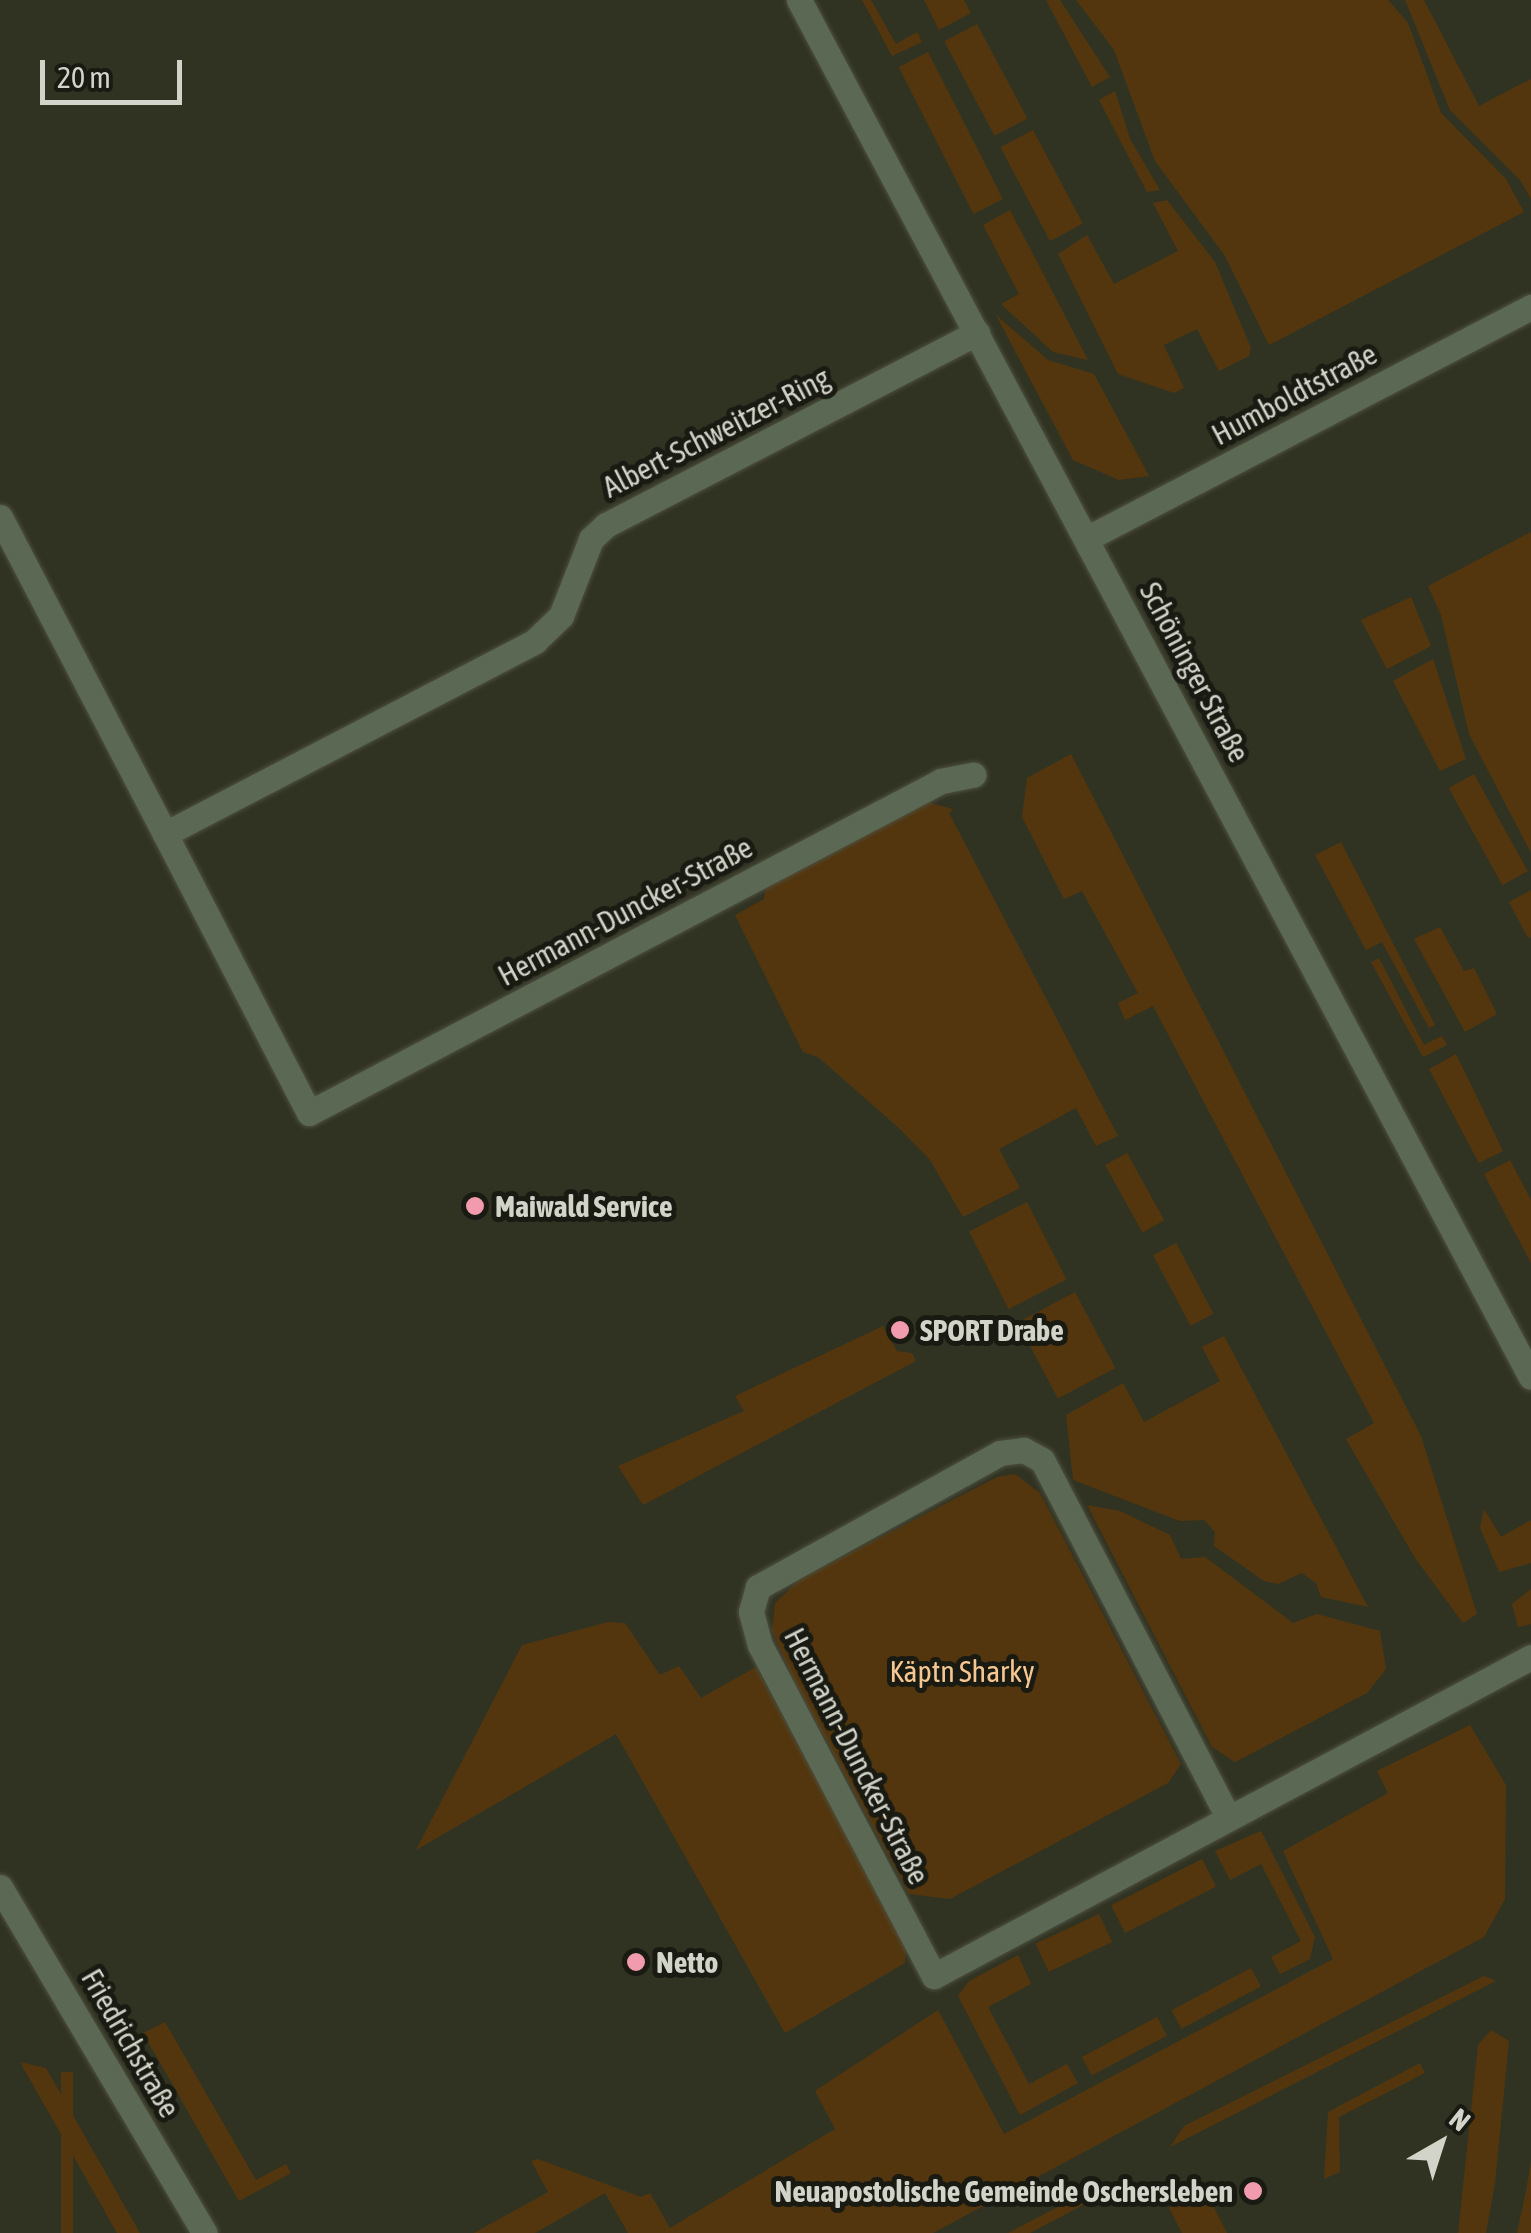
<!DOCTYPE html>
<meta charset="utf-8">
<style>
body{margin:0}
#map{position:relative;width:1531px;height:2233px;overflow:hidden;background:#313322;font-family:"Asap Condensed",sans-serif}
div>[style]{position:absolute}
.green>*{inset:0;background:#53360e;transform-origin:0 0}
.roads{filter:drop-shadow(0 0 2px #4e5040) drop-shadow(0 0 2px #4e5040)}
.minor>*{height:25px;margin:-12.5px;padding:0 12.5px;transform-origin:12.5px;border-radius:12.5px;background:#5b6954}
.tertiary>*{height:25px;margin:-12.5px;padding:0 12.5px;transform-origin:12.5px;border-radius:12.5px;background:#5b6954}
.dots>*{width:28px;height:28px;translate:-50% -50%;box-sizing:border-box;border:5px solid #191a12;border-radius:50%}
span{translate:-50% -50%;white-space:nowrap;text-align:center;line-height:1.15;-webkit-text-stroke:10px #191a12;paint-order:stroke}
.street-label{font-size:30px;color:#d2d3c9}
.poi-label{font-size:30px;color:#d2d3c9;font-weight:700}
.left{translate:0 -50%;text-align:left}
.right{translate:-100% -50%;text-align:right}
.park-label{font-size:30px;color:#f7c791}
.north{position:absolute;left:1391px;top:2093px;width:100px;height:100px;-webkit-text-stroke:8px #191a12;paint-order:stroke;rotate:39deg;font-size:28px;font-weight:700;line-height:40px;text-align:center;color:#d2d3c9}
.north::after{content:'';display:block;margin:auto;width:35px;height:45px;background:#d2d3c9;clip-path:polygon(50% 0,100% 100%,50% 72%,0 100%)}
.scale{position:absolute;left:40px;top:60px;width:142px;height:45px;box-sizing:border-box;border:5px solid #d2d3c9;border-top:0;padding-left:12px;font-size:30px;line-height:35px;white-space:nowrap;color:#d2d3c9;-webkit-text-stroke:8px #191a12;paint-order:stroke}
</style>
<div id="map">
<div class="green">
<div style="clip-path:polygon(862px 0,871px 0,896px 44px,917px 32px,922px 42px,892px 56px)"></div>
<div style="clip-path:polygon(924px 0,964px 0,971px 13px,939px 30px)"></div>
<div style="clip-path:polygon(1046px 0,1060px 0,1110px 77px,1092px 87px)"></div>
<div style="clip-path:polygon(1076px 0,1388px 0,1408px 23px,1441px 113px,1506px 179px,1524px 212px,1269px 345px,1225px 256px,1155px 161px,1114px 50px)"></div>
<div style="clip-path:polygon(1405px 0,1424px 0,1479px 106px,1531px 79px,1531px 199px,1520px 180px,1450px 110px)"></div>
<div style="left:977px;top:24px;width:107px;height:37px;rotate:62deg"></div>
<div style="left:928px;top:52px;width:165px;height:33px;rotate:63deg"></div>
<div style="clip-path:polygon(1115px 91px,1130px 139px,1160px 190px,1147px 192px,1099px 100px)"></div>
<div style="left:1033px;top:130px;width:106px;height:37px;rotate:62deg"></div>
<div style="clip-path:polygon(1167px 200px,1215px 262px,1251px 348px,1249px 356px,1219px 371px,1197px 329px,1164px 345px,1184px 388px,1174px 393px,1118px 374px,1058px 254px,1087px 235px,1114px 284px,1178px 251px,1153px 203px)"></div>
<div style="clip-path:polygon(1010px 210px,1088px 360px,1053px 352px,1001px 304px,1019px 294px,983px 225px)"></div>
<div style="clip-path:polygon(996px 315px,1048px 360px,1094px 374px,1149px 476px,1119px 480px,1073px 460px)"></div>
<div style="clip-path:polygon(1531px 532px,1531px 853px,1469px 734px,1441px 615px,1428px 586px)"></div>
<div style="clip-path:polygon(1411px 597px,1431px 646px,1387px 669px,1361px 620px)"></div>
<div style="clip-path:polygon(1433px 659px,1466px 759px,1440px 771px,1393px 681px)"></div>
<div style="clip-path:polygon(1071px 754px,1421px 1436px,1477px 1614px,1463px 1623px,1415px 1558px,1346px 1439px,1374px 1423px,1153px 1006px,1125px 1020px,1118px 1003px,1138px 993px,1082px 891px,1064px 899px,1022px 817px,1027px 778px)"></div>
<div style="left:1474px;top:774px;width:111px;height:29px;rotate:61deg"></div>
<div style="clip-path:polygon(926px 802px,953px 809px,949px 813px,1118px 1136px,1096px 1146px,1076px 1108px,999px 1149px,1020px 1188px,963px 1217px,930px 1160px,900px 1129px,818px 1057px,803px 1052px,735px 915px,764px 899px,766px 888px)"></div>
<div style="clip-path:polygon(1341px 842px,1435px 1025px,1429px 1028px,1382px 942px,1366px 950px,1315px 855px)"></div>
<div style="clip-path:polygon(1531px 890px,1531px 937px,1528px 938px,1509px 902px)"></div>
<div style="clip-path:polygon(1440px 927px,1464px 971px,1474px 968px,1497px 1014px,1465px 1032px,1414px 939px)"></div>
<div style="clip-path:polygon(1379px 958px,1424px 1045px,1442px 1036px,1447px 1045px,1423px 1057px,1371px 962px)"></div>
<div style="clip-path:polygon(1456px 1054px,1503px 1151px,1479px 1163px,1429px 1069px)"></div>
<div style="left:1127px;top:1153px;width:77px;height:25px;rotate:61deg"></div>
<div style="clip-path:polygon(1510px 1160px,1531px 1200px,1531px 1263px,1484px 1174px)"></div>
<div style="left:1027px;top:1202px;width:87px;height:65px;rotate:63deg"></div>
<div style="left:1176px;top:1243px;width:80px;height:26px;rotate:62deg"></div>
<div style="left:1075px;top:1292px;width:86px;height:65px;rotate:62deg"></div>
<div style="clip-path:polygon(883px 1326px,897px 1351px,912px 1353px,916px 1361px,643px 1505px,618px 1466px,744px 1411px,735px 1396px)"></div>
<div style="clip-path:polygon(1224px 1336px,1368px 1607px,1321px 1597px,1316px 1583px,1302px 1573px,1278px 1584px,1264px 1581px,1214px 1546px,1215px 1532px,1204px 1520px,1180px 1521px,1073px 1480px,1066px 1415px,1123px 1383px,1144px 1422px,1220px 1381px,1202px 1347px)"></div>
<div style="clip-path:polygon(1015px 1474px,1040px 1493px,1181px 1764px,1168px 1783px,950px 1899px,909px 1894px,792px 1677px,772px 1631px,775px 1603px,800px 1579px,997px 1477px)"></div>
<div style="clip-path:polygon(1087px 1505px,1120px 1511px,1170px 1535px,1181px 1559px,1205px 1557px,1293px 1623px,1317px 1614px,1380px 1631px,1386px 1669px,1367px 1693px,1235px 1762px,1212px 1747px)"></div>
<div style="clip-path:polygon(1484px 1509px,1501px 1537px,1531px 1520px,1531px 1563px,1499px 1572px,1480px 1528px)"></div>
<div style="clip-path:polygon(1531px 1589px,1531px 1624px,1518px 1627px,1512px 1604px)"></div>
<div style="clip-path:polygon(608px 1622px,625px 1623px,660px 1675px,679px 1666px,701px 1698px,756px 1667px,906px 1946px,905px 1963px,785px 2033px,616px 1734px,416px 1850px,522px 1645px)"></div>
<div style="clip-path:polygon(1470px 1725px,1506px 1785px,1505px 1899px,1484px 1937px,933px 2233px,628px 2233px,605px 2193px,535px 2233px,474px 2233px,548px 2192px,531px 2161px,538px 2159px,641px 2197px,650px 2193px,670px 2228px,835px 2129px,815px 2091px,938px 2010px,1004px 2134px,1333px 1959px,1283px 1851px,1388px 1793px,1377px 1771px)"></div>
<div style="clip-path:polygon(1261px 1831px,1315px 1937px,1310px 1959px,1280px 1974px,1271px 1957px,1301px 1941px,1261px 1864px,1230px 1880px,1215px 1851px)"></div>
<div style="left:1202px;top:1859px;width:31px;height:102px;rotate:63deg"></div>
<div style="left:1099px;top:1914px;width:31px;height:70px;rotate:65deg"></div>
<div style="clip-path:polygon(1018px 1955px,1031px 1984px,988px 2007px,1029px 2084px,1067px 2064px,1078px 2083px,1020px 2115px,958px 1996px,969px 1981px)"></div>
<div style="left:1251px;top:1968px;width:21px;height:90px;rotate:62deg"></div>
<div style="clip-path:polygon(1484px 1976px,1496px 1981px,1170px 2147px,1184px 2126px)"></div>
<div style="left:1157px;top:2017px;width:21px;height:85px;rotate:62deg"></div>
<div style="clip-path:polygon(165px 2022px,256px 2180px,286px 2164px,291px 2173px,239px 2201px,143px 2033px)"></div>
<div style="clip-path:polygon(1491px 2030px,1509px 2041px,1495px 2183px,1486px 2233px,1458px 2233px,1478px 2045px)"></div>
<div style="clip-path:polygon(20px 2062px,46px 2068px,140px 2233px,117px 2233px)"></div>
<div style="clip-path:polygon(1420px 2063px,1425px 2073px,1339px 2117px,1340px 2172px,1324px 2179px,1328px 2112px)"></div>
<div style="left:61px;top:2072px;width:12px;height:186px"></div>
<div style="clip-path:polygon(1531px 2161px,1531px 2233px,1517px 2233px,1526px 2191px)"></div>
<div style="clip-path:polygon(1106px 2182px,1121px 2185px,1030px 2233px,1008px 2233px)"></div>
<div style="clip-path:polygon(1204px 2188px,1227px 2233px,1182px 2233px,1169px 2208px)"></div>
</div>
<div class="roads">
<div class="minor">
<div style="left:799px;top:0;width:1559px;rotate:62.01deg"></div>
<div style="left:0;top:517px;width:357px;rotate:62.5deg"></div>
<div style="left:165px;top:834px;width:417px;rotate:-27.5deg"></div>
<div style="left:535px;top:641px;width:36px;rotate:-44deg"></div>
<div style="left:561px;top:616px;width:83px;rotate:-68.7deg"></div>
<div style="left:591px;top:539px;width:21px;rotate:-43deg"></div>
<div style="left:606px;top:525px;width:418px;rotate:-27.4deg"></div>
<div style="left:1086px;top:539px;width:502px;rotate:-27.54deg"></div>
<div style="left:165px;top:834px;width:314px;rotate:62.7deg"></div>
<div style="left:309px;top:1113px;width:714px;rotate:-27.71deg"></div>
<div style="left:941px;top:781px;width:33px;rotate:-11deg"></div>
<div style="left:1227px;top:1815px;width:400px;rotate:-117.5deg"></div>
<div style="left:1042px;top:1460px;width:21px;rotate:-151deg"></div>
<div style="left:1024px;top:1450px;width:24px;rotate:173deg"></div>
<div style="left:1000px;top:1453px;width:277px;rotate:151deg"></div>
<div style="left:758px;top:1587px;width:26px;rotate:106deg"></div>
<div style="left:751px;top:1612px;width:34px;rotate:75deg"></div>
<div style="left:760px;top:1645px;width:374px;rotate:62.3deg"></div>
<div style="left:934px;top:1976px;width:677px;rotate:-28.12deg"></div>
</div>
<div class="tertiary">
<div style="left:0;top:1887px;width:402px;rotate:59.4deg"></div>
</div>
</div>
<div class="dots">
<div style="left:475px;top:1206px;background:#f29aae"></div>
<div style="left:900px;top:1330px;background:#f29aae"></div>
<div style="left:636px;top:1962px;background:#f29aae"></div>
<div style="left:1253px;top:2191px;background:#f29aae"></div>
</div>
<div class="street-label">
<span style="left:1294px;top:394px;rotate:-28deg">Humboldtstraße</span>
<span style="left:716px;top:432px;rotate:-27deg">Albert-Schweitzer-Ring</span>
<span style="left:1195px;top:672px;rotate:62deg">Schöninger Straße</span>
<span style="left:625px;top:911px;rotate:-28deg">Hermann-Duncker-Straße</span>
<span style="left:857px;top:1756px;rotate:63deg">Hermann-Duncker-Straße</span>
<span style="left:131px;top:2043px;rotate:60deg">Friedrichstraße</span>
</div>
<div class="poi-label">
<span class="left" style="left:495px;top:1206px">Maiwald Service</span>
<span class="left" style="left:920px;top:1330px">SPORT Drabe</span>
<span class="left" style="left:656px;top:1962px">Netto</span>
<span class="right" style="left:1233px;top:2191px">Neuapostolische Gemeinde Oschersleben</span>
</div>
<div class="park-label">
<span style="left:962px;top:1671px">Käptn Sharky</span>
</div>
<div class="north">N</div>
<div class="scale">20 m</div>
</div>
